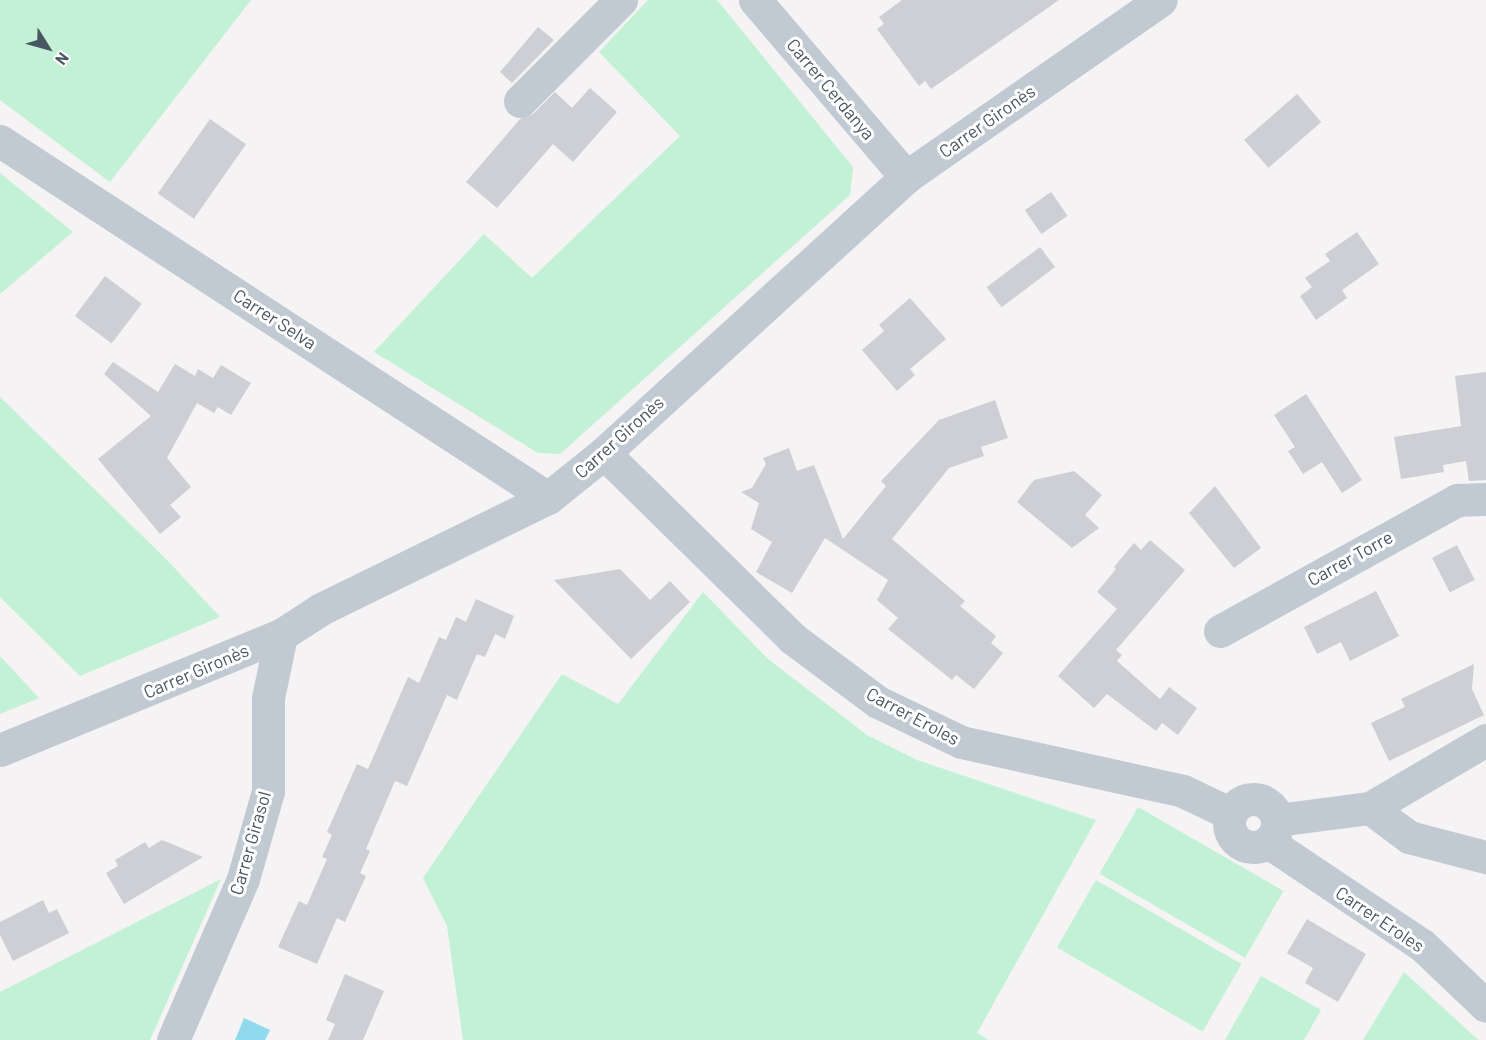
<!DOCTYPE html>
<meta charset="utf-8">
<style>
body{margin:0}
#map{position:relative;width:1486px;height:1040px;overflow:hidden;background:#f5f3f3;font-family:Barlow,sans-serif}
div>[style]{position:absolute}
.green>*{inset:0;background:#c3f1d5;transform-origin:0 0}
.water>*{inset:0;background:#90daee}
.building>*{inset:0;background:#cdcfd5;transform-origin:0 0}
.minor>*{height:33px;margin:-16.5px;padding:0 16.5px;transform-origin:16.5px;border-radius:16.5px;background:#c1cad2}
.minor>.ring{margin:-16.5px;padding:0;box-sizing:content-box;background:none;border:33px solid #c1cad2;border-radius:50%}
span{translate:-50% -50%;white-space:nowrap;text-align:center;line-height:1.15;-webkit-text-stroke:6px #fff;paint-order:stroke}
.street-label{font-size:18px;color:#4a5661}
.north{position:absolute;left:18px;top:18px;width:60px;height:60px;-webkit-text-stroke:4px #fff;paint-order:stroke;rotate:127deg;font-size:16px;font-weight:700;line-height:24px;text-align:center;color:#4a5661}
.north::after{content:'';display:block;margin:auto;width:21px;height:27px;background:#4a5661;clip-path:polygon(50% 0,100% 100%,50% 72%,0 100%)}
</style>
<div id="map">
<div class="green">
<div style="clip-path:polygon(0 0,251px 0,110px 182px,0 100px)"></div>
<div style="clip-path:polygon(648px 0,717px 0,853px 167px,850px 195px,560px 454px,538px 453px,374px 352px,484px 234px,532px 278px,680px 136px,599px 52px)"></div>
<div style="clip-path:polygon(0 173px,73px 232px,0 294px)"></div>
<div style="clip-path:polygon(0 397px,167px 560px,220px 617px,80px 676px,0 597px)"></div>
<div style="clip-path:polygon(703px 592px,768px 659px,867px 735px,917px 760px,1096px 820px,977px 1033px,989px 1040px,463px 1040px,447px 926px,423px 878px,562px 674px,618px 704px)"></div>
<div style="clip-path:polygon(0 656px,39px 698px,0 714px)"></div>
<div style="left:1138px;top:807px;width:168px;height:77px;rotate:30deg"></div>
<div style="clip-path:polygon(221px 879px,150px 1040px,0 1040px,0 992px)"></div>
<div style="left:1096px;top:880px;width:168px;height:78px;rotate:30deg"></div>
<div style="clip-path:polygon(1404px 972px,1475px 1037px,1479px 1040px,1363px 1040px)"></div>
<div style="clip-path:polygon(1261px 976px,1321px 1010px,1304px 1040px,1225px 1040px)"></div>
</div>
<div class="water">
<div style="clip-path:polygon(244px 1018px,270px 1030px,265px 1040px,235px 1040px)"></div>
</div>
<div class="building">
<div style="clip-path:polygon(902px 0,1059px 0,931px 89px,925px 81px,919px 86px,877px 29px,884px 24px,879px 17px)"></div>
<div style="clip-path:polygon(538px 27px,554px 40px,512px 83px,500px 72px)"></div>
<div style="clip-path:polygon(590px 88px,617px 112px,573px 162px,553px 144px,497px 208px,466px 182px,520px 119px,533px 114px,555px 92px,572px 108px)"></div>
<div style="left:1297px;top:94px;width:37px;height:70px;rotate:49deg"></div>
<div style="left:210px;top:119px;width:44px;height:91px;rotate:35deg"></div>
<div style="left:1051px;top:192px;width:29px;height:32px;rotate:55deg"></div>
<div style="clip-path:polygon(1357px 232px,1379px 264px,1342px 290px,1347px 298px,1316px 320px,1300px 296px,1312px 287px,1305px 278px,1330px 261px,1325px 254px)"></div>
<div style="left:1040px;top:247px;width:25px;height:67px;rotate:53deg"></div>
<div style="left:105px;top:276px;width:46px;height:50px;rotate:37deg"></div>
<div style="clip-path:polygon(910px 298px,946px 339px,910px 369px,915px 375px,897px 391px,862px 350px,884px 331px,879px 325px)"></div>
<div style="clip-path:polygon(113px 362px,158px 392px,175px 364px,195px 376px,198px 369px,213px 378px,221px 365px,251px 383px,231px 415px,218px 407px,214px 413px,197px 403px,167px 458px,191px 487px,170px 505px,181px 517px,160px 534px,98px 459px,151px 416px,104px 374px)"></div>
<div style="clip-path:polygon(1486px 372px,1486px 480px,1469px 481px,1466px 461px,1443px 465px,1444px 472px,1401px 479px,1394px 437px,1461px 426px,1455px 376px)"></div>
<div style="clip-path:polygon(1306px 394px,1362px 480px,1342px 493px,1322px 462px,1303px 474px,1288px 451px,1295px 447px,1274px 415px)"></div>
<div style="clip-path:polygon(995px 400px,1008px 438px,981px 447px,984px 456px,949px 468px,892px 539px,965px 601px,960px 606px,996px 636px,991px 643px,1003px 653px,974px 689px,956px 675px,952px 680px,888px 629px,898px 618px,877px 600px,888px 580px,825px 538px,792px 593px,756px 572px,772px 542px,751px 529px,759px 503px,741px 492px,752px 488px,766px 464px,763px 458px,789px 448px,797px 471px,814px 465px,843px 539px,886px 486px,881px 481px,939px 420px)"></div>
<div style="clip-path:polygon(1074px 471px,1102px 495px,1085px 515px,1099px 528px,1072px 548px,1017px 502px,1034px 480px)"></div>
<div style="clip-path:polygon(1215px 486px,1261px 548px,1234px 568px,1189px 513px)"></div>
<div style="clip-path:polygon(1150px 540px,1185px 570px,1116px 650px,1122px 655px,1117px 661px,1160px 699px,1169px 687px,1197px 708px,1178px 735px,1162px 723px,1156px 731px,1107px 694px,1094px 708px,1058px 676px,1117px 609px,1097px 592px,1116px 569px,1114px 567px,1134px 543px,1141px 550px)"></div>
<div style="left:1457px;top:545px;width:39px;height:28px;rotate:63deg"></div>
<div style="clip-path:polygon(620px 569px,650px 600px,670px 581px,690px 602px,631px 659px,554px 580px)"></div>
<div style="clip-path:polygon(1376px 591px,1399px 636px,1350px 661px,1341px 642px,1317px 654px,1304px 627px)"></div>
<div style="clip-path:polygon(476px 599px,514px 616px,505px 639px,495px 634px,485px 657px,477px 654px,457px 700px,447px 695px,407px 786px,395px 781px,366px 849px,370px 851px,360px 873px,366px 876px,345px 922px,337px 918px,317px 964px,278px 947px,299px 901px,307px 905px,327px 859px,322px 857px,332px 835px,327px 832px,357px 764px,368px 769px,408px 677px,419px 683px,439px 637px,446px 640px,456px 617px,466px 622px)"></div>
<div style="clip-path:polygon(1474px 664px,1472px 689px,1484px 715px,1389px 761px,1371px 723px,1405px 707px,1401px 699px)"></div>
<div style="clip-path:polygon(162px 840px,203px 857px,124px 904px,106px 873px,118px 866px,115px 860px,145px 842px,149px 848px)"></div>
<div style="clip-path:polygon(43px 900px,49px 913px,57px 909px,69px 933px,13px 961px,0 935px,0 922px)"></div>
<div style="clip-path:polygon(1307px 919px,1366px 954px,1338px 1002px,1305px 983px,1313px 968px,1287px 953px)"></div>
<div style="clip-path:polygon(345px 974px,384px 991px,363px 1040px,328px 1040px,335px 1024px,326px 1020px)"></div>
</div>
<div class="minor">
<div style="left:755px;top:0;width:233px;rotate:49.5deg"></div>
<div style="left:520px;top:101px;width:143px;rotate:-45deg"></div>
<div style="left:0;top:141px;width:654px;rotate:33.08deg"></div>
<div style="left:604px;top:453px;width:264px;rotate:44.5deg"></div>
<div style="left:792px;top:638px;width:107px;rotate:36.7deg"></div>
<div style="left:878px;top:702px;width:92px;rotate:25.7deg"></div>
<div style="left:961px;top:742px;width:227px;rotate:12.4deg"></div>
<div style="left:1183px;top:791px;width:53px;rotate:25.6deg"></div>
<div style="left:1220px;top:631px;width:271px;rotate:-28.9deg"></div>
<div style="left:1457px;top:500px;width:29px;rotate:-2deg"></div>
<div style="left:0;top:750px;width:304px;rotate:-22.3deg"></div>
<div style="left:281px;top:635px;width:48px;rotate:-33deg"></div>
<div style="left:321px;top:609px;width:253px;rotate:-26.1deg"></div>
<div style="left:548px;top:498px;width:72px;rotate:-38.8deg"></div>
<div style="left:604px;top:453px;width:409px;rotate:-42.4deg"></div>
<div style="left:906px;top:177px;width:310px;rotate:-34.8deg"></div>
<div class="ring" style="left:1229px;top:799px;width:15px;height:15px"></div>
<div style="left:1370px;top:808px;width:49px;rotate:36.6deg"></div>
<div style="left:1409px;top:837px;width:80px;rotate:14.6deg"></div>
<div style="left:1277px;top:820px;width:94px;rotate:-7.4deg"></div>
<div style="left:1370px;top:808px;width:134px;rotate:-30.4deg"></div>
<div style="left:1268px;top:842px;width:185px;rotate:33.8deg"></div>
<div style="left:1422px;top:945px;width:88px;rotate:43.6deg"></div>
<div style="left:173px;top:1040px;width:176px;rotate:-66.5deg"></div>
<div style="left:243px;top:879px;width:91px;rotate:-74.1deg"></div>
<div style="left:268px;top:791px;width:93px;rotate:-90deg"></div>
<div style="left:268px;top:698px;width:64px;rotate:-78.3deg"></div>
</div>
<div class="street-label">
<span style="left:831px;top:89px;rotate:50deg">Carrer Cerdanya</span>
<span style="left:987px;top:121px;rotate:-35deg">Carrer Gironès</span>
<span style="left:275px;top:319px;rotate:33deg">Carrer Selva</span>
<span style="left:619px;top:437px;rotate:-42deg">Carrer Gironès</span>
<span style="left:1350px;top:558px;rotate:-29deg">Carrer Torre</span>
<span style="left:196px;top:671px;rotate:-23deg">Carrer Gironès</span>
<span style="left:913px;top:716px;rotate:28deg">Carrer Eroles</span>
<span style="left:250px;top:843px;rotate:-74deg">Carrer Girasol</span>
<span style="left:1380px;top:919px;rotate:34deg">Carrer Eroles</span>
</div>
<div class="north">N</div>
</div>
